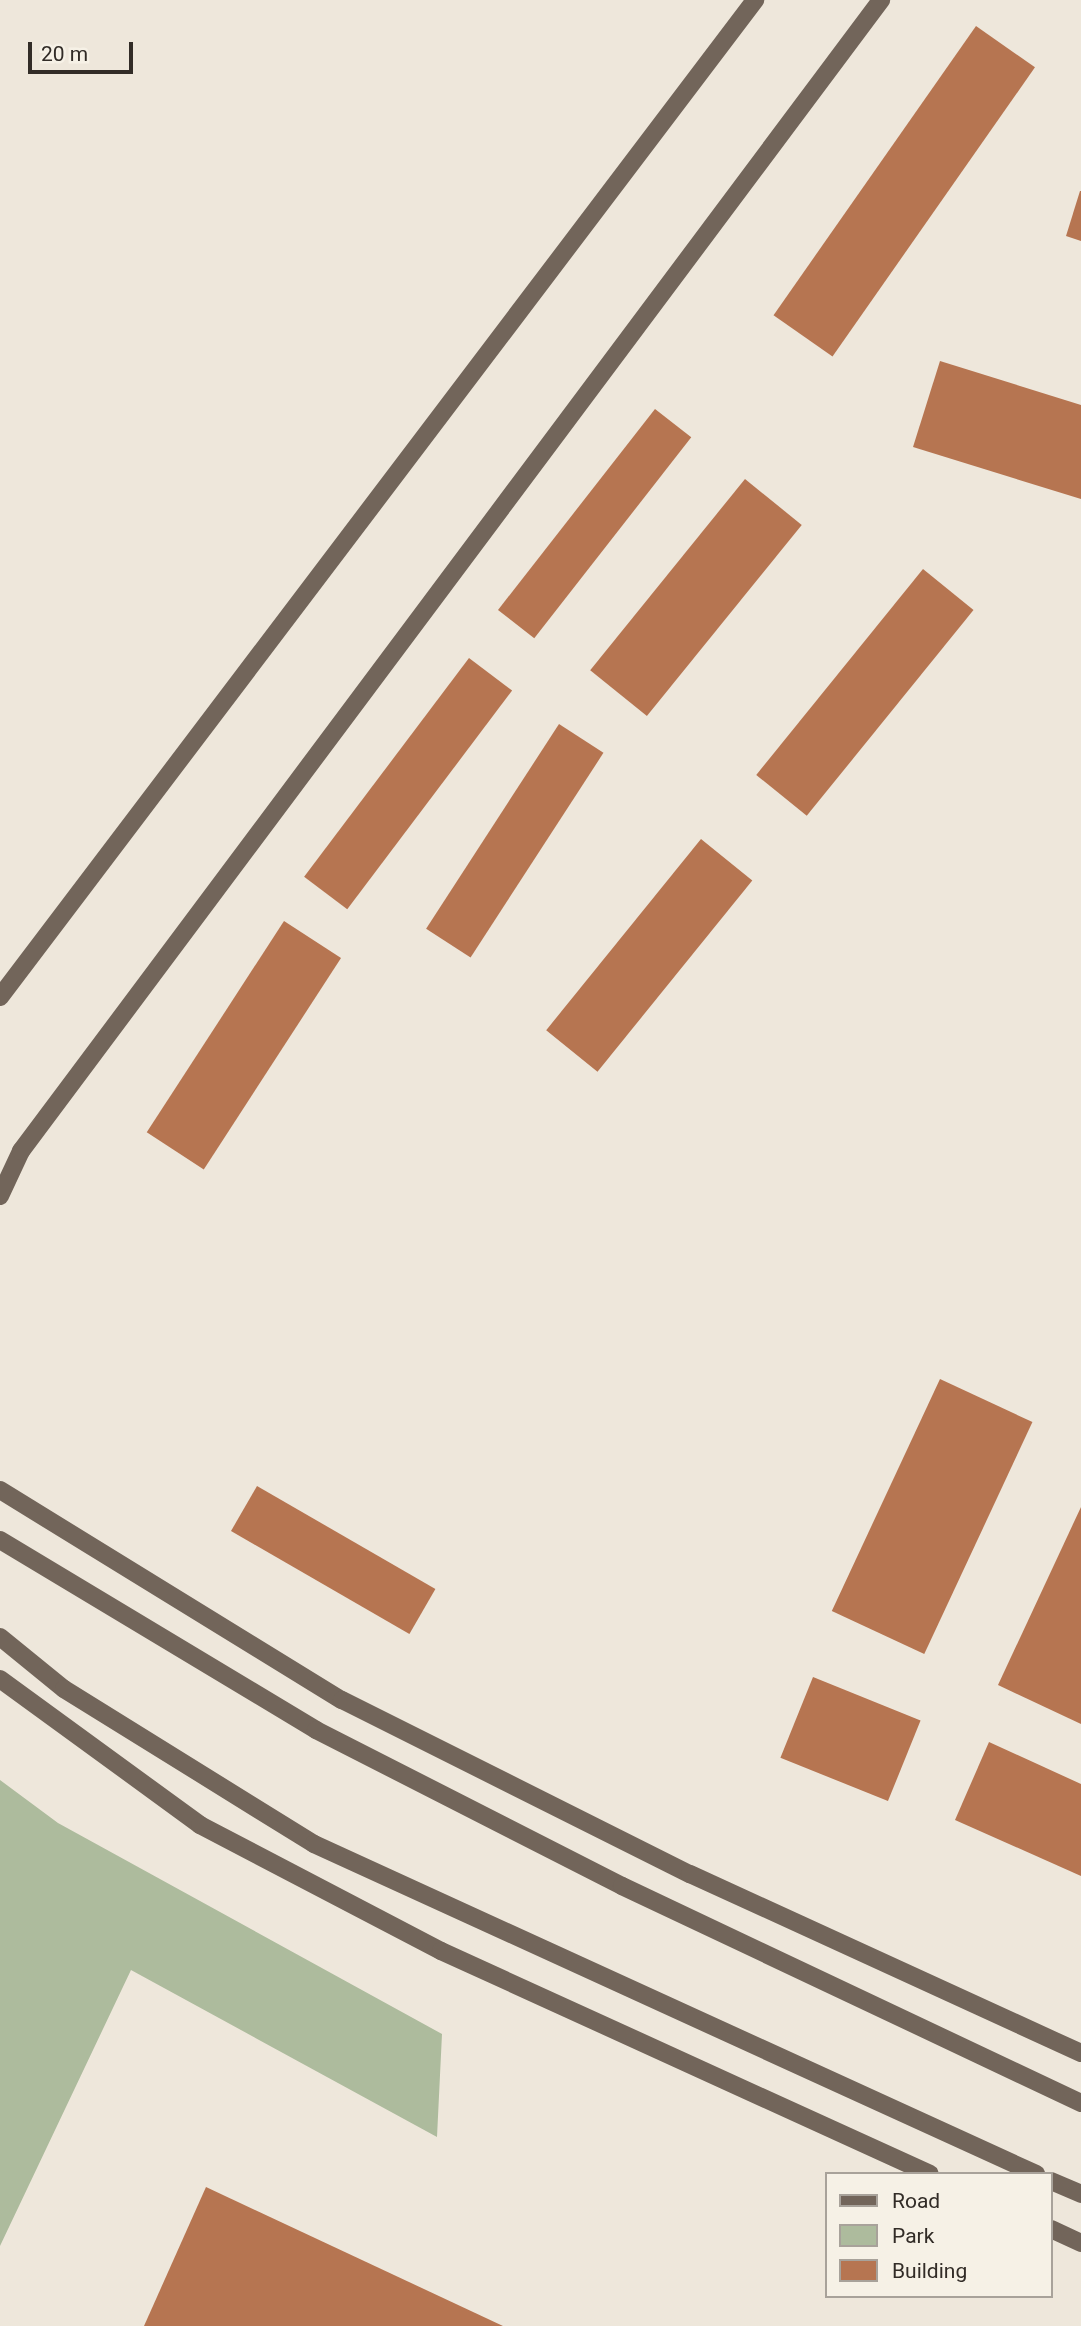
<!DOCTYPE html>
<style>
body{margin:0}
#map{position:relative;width:1081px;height:2326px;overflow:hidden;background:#eee7db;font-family:Roboto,sans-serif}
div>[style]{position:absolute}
.green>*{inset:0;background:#adbb9d}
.building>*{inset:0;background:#b67551;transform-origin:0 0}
.major>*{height:18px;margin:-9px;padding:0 9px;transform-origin:9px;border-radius:9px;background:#72655a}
span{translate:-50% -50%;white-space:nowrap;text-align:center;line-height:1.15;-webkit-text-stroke:6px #f6f1e6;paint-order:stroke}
.legend{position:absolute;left:825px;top:2172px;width:228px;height:126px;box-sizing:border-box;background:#f6f1e6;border:2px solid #a8a29a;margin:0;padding:9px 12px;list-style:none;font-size:21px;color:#322c27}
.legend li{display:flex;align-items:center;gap:14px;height:35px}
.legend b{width:35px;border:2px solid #a8a29a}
.scale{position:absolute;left:28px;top:42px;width:105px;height:32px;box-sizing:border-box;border:4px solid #322c27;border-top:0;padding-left:9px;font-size:21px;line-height:24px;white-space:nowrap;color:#322c27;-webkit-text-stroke:5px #f6f1e6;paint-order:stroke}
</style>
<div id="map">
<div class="green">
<div style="clip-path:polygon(0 1780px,58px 1823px,442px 2034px,437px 2137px,131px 1970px,0 2246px)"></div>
</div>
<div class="building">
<div style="left:976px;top:26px;width:72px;height:353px;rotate:35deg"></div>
<div style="clip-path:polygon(1080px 191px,1081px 191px,1081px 241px,1066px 236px)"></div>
<div style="clip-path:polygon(940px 361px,1081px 405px,1081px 499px,913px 447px)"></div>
<div style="left:655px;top:409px;width:46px;height:255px;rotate:38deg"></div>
<div style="left:745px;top:479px;width:73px;height:246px;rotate:39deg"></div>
<div style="left:923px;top:569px;width:65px;height:265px;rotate:39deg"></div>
<div style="left:469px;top:658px;width:54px;height:274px;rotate:37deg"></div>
<div style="left:559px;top:724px;width:53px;height:244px;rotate:33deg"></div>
<div style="left:701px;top:839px;width:66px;height:246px;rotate:39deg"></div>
<div style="left:284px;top:921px;width:68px;height:252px;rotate:33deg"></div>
<div style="left:940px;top:1379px;width:102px;height:256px;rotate:25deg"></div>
<div style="left:257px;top:1486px;width:206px;height:52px;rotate:30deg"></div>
<div style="clip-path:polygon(1081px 1507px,1081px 1724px,998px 1685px)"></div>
<div style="left:813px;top:1677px;width:116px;height:87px;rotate:22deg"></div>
<div style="clip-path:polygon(989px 1742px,1081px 1784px,1081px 1876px,955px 1820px)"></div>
<div style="clip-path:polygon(206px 2187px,503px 2326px,144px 2326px)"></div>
</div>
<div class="major">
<div style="left:0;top:997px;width:1251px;rotate:-52.86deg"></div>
<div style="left:0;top:1196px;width:50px;rotate:-65deg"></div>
<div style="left:21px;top:1151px;width:1437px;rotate:-53.23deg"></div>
<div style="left:0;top:1490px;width:401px;rotate:31.6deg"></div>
<div style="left:342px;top:1700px;width:389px;rotate:26.6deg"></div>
<div style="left:690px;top:1874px;width:430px;rotate:24.6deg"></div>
<div style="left:0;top:1540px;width:369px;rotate:31deg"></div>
<div style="left:316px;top:1730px;width:343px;rotate:27deg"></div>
<div style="left:622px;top:1886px;width:508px;rotate:25.3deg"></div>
<div style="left:0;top:1637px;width:82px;rotate:39.1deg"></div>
<div style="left:64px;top:1689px;width:294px;rotate:31.8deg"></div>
<div style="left:314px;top:1844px;width:794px;rotate:24.56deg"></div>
<div style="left:0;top:1679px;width:248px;rotate:36.1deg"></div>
<div style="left:200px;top:1825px;width:272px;rotate:27.6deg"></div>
<div style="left:441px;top:1951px;width:537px;rotate:24.51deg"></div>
<div style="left:1051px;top:2181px;width:33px;rotate:23deg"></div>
<div style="left:1051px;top:2229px;width:33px;rotate:25deg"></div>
</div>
<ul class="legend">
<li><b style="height:9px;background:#72655a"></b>Road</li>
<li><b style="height:19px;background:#adbb9d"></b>Park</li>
<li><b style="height:19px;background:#b67551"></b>Building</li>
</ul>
<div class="scale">20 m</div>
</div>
